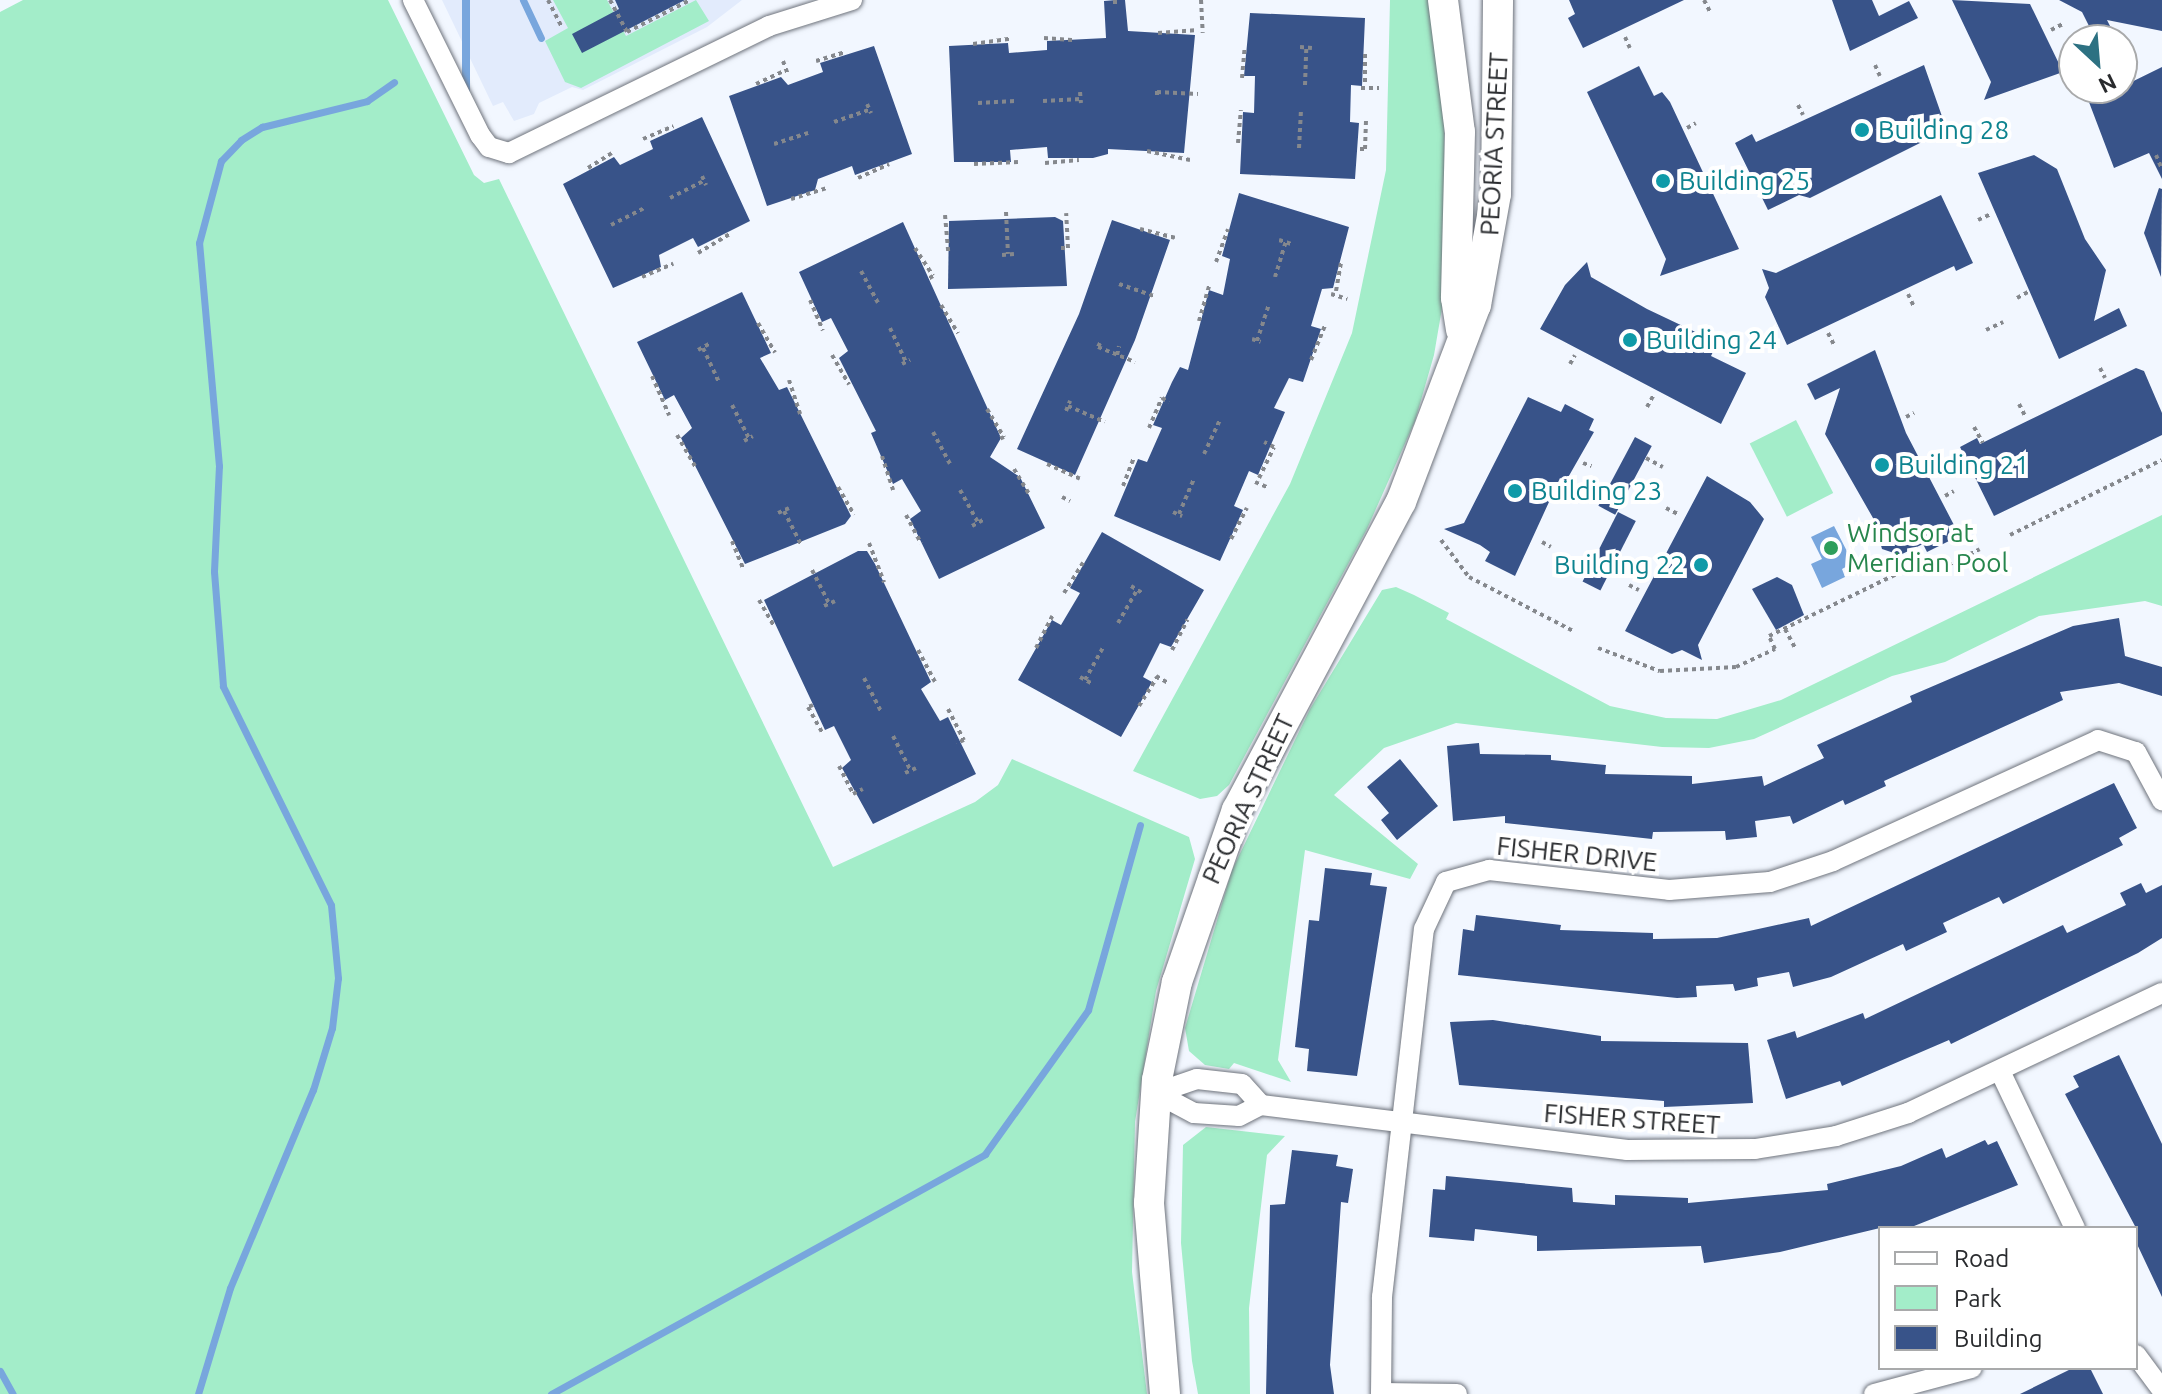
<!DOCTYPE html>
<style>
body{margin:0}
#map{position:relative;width:2162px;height:1394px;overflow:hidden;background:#f2f7ff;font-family:Ubuntu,sans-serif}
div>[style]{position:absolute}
.built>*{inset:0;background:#e2ebfc}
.green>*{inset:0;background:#a3edc9;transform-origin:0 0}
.water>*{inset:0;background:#78a6dd;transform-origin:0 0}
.stream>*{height:7px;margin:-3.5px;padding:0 3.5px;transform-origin:3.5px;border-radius:3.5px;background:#78a6dd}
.building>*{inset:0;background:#385389;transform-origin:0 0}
.path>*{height:4px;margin-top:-2px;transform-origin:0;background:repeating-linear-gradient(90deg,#85888d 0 4px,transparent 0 8px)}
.roads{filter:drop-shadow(0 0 2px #6f747d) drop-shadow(0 0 2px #6f747d)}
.street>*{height:20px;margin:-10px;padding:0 10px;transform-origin:10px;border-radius:10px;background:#fff}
.secondary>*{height:30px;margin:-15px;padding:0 15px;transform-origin:15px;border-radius:15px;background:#fff}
.dots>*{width:22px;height:22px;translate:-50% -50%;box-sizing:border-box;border:4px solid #fff;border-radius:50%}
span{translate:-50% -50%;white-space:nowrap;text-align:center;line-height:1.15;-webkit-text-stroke:8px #fff;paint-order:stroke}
.culture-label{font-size:26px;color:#0d838f}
.left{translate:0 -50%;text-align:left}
.right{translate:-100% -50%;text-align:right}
.street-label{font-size:26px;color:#292b2e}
.leisure-label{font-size:26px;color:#27864d}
.legend{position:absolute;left:1878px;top:1226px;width:260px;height:144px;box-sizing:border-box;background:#fff;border:2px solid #a9aaab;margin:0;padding:10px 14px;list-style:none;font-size:24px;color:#292b2e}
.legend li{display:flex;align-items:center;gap:16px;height:40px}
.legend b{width:40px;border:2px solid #a9aaab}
.north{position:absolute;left:2058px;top:24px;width:80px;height:80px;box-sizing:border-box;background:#fff;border:2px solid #a9aaab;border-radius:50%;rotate:154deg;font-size:22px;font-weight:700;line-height:32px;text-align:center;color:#292b2e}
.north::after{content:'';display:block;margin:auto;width:28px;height:36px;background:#2d7182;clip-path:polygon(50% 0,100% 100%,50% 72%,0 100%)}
</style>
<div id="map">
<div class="built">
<div style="clip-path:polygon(442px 0,742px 0,707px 27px,583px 90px,572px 87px,539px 103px,534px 114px,514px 121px,503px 102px,493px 106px)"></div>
</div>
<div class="green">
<div style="clip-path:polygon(23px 0,388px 0,474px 175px,484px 183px,499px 179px,833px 867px,975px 802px,998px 785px,1012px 759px,1189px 837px,1195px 859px,1156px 991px,1135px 1122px,1132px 1272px,1147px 1394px,0 1394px,0 12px)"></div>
<div style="clip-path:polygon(553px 0,607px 0,626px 36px,696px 0,709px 21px,581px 88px,565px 82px,545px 41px,568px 28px)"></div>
<div style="clip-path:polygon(1390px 0,1430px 0,1444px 115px,1447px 279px,1434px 355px,1415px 421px,1367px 529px,1229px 785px,1217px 796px,1200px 799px,1133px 771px,1290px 484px,1352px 333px,1386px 170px)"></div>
<div style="left:1796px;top:420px;width:82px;height:52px;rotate:63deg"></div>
<div style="clip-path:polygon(2162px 515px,2162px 606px,2145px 601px,2039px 616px,1945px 662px,1892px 676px,1754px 739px,1709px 748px,1662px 747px,1456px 723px,1384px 748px,1334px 795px,1418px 864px,1410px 879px,1305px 850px,1278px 1060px,1291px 1082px,1234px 1063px,1229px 1069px,1205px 1065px,1189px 1051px,1185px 1028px,1232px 870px,1310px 709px,1382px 590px,1396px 587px,1414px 595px,1449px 613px,1446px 619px,1610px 706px,1666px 718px,1717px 719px,1781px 700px)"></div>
<div style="clip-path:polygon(1206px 1127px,1285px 1136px,1267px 1155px,1249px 1308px,1250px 1394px,1198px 1394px,1192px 1361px,1181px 1243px,1183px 1145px)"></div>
</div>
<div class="water">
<div style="left:462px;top:0;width:8px;height:110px"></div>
<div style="clip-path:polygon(1834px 526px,1853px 563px,1842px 569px,1845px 577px,1822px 588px,1811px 564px,1822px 559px,1811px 537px)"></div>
</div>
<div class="stream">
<div style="left:523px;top:0;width:42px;rotate:64.7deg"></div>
<div style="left:0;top:1371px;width:26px;rotate:61deg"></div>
<div style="left:198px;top:1394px;width:111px;rotate:-73.2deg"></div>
<div style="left:230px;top:1288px;width:215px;rotate:-67.3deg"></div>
<div style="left:313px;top:1090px;width:65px;rotate:-73deg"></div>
<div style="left:332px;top:1028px;width:50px;rotate:-83.2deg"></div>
<div style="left:338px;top:978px;width:73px;rotate:-95.5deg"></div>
<div style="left:331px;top:905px;width:244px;rotate:-116.3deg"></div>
<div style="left:223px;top:686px;width:115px;rotate:-94.5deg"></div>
<div style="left:214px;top:571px;width:105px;rotate:-87.3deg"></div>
<div style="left:219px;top:466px;width:224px;rotate:-95.1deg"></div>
<div style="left:199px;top:243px;width:85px;rotate:-75deg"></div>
<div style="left:221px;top:161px;width:29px;rotate:-46deg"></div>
<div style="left:241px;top:140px;width:25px;rotate:-32deg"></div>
<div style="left:262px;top:127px;width:108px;rotate:-13.9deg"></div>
<div style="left:367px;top:101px;width:33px;rotate:-35deg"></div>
<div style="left:551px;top:1394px;width:496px;rotate:-28.9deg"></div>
<div style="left:985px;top:1154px;width:177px;rotate:-54.4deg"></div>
<div style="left:1088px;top:1010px;width:192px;rotate:-74.3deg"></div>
</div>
<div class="building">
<div style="clip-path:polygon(615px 0,685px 0,582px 53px,572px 34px,619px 9px)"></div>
<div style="clip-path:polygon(1116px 0,1125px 0,1128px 31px,1195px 35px,1184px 153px,1108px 149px,1108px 154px,1093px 158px,1048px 158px,1047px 147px,1010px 150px,1011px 162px,954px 162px,949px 46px,1008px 43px,1009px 53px,1047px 50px,1047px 41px,1106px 38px,1104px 1px)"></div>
<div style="clip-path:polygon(1569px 0,1684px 0,1583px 48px,1568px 18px,1575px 14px)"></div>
<div style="clip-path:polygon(1832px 0,1872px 0,1879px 16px,1909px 1px,1918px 18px,1850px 51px)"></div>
<div style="clip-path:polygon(1952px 0,2030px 4px,2063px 72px,1984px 100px,1991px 82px)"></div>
<div style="clip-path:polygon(2059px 0,2162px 0,2162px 31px,2107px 20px,2117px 40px,2096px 40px,2082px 12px)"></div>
<div style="clip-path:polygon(1250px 13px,1365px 18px,1362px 86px,1351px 85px,1350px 122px,1359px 123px,1355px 179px,1240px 174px,1243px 112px,1254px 113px,1255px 76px,1244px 76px)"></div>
<div style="clip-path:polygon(874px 46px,912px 154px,855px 175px,852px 166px,818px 179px,815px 190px,767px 206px,729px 96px,781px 77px,788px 85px,823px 72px,820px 63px)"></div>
<div style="clip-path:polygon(1924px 65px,1951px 142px,1934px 136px,1810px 198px,1799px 195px,1768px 210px,1735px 143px,1752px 134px,1756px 142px)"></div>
<div style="clip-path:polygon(1639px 66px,1654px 96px,1662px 92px,1670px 102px,1739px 249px,1660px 276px,1666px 259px,1587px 92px)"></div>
<div style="clip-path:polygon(2162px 67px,2162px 179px,2149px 153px,2114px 168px,2084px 89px,2103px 96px)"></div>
<div style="clip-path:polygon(702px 117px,750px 221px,698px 247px,693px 238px,659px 255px,661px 267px,613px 288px,563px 184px,614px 157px,620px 165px,653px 149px,650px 141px)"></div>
<div style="clip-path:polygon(2034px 155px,2057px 169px,2085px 239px,2106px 270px,2094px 321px,2119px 308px,2127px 326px,2059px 359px,1978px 173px)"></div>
<div style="clip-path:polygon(2159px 188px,2162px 189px,2161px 277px,2144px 233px)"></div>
<div style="clip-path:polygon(1239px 193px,1349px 227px,1333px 288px,1322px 289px,1311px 326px,1321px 329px,1303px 382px,1289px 378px,1274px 408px,1285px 412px,1258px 475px,1249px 471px,1234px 506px,1243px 510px,1220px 561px,1114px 516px,1138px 459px,1147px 462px,1162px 428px,1153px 425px,1172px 382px,1180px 367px,1188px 370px,1209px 290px,1223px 295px,1230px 259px,1222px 256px)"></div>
<div style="clip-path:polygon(1941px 195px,1973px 263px,1956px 271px,1954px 266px,1787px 345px,1765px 297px,1769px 288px,1762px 269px,1776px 273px)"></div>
<div style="clip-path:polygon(1055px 217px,1063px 221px,1067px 286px,948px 289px,949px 221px)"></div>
<div style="clip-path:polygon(1112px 220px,1170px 240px,1135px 340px,1075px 475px,1017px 449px,1079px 314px)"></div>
<div style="clip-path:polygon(903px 222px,1001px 438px,990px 457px,1020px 477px,1045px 528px,939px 579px,910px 519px,921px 511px,902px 479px,893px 484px,871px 433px,876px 431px,839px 358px,848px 351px,831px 318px,822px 322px,799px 272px)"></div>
<div style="clip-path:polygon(1587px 262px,1591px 277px,1647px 309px,1706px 337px,1722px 333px,1711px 356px,1746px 373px,1721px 424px,1540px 329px,1565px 285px)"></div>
<div style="clip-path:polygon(742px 292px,771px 353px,760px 358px,779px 390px,787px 387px,851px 516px,845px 524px,745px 564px,681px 438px,692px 428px,674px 395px,665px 400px,637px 342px)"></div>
<div style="clip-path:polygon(1875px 350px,1906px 433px,1954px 525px,1957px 537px,1927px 552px,1923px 544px,1900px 555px,1882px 549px,1873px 518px,1825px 434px,1840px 388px,1815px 400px,1807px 384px)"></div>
<div style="clip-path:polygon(2136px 368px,2144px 371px,2162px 413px,2162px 435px,1994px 516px,1960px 447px,1977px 438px,1980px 444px)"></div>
<div style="clip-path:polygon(1528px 397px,1561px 412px,1565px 404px,1594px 419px,1589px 430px,1594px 432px,1566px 481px,1560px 478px,1515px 576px,1485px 561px,1490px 552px,1480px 545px,1444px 529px,1464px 523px)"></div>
<div style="left:1635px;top:437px;width:19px;height:78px;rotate:28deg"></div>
<div style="clip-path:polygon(1707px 476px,1750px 502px,1764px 519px,1698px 645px,1702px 660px,1682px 650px,1672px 654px,1625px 631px)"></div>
<div style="left:1618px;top:512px;width:20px;height:78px;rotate:27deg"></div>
<div style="clip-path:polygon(1102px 532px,1204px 590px,1171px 647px,1160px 643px,1143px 677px,1152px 682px,1121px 737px,1018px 680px,1052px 620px,1061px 625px,1080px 593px,1070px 588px)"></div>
<div style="clip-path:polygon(858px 551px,867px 551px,875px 564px,931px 682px,921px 689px,940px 721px,948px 717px,976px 774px,873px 824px,842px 768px,851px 760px,834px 726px,825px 730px,764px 600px)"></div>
<div style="clip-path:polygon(1777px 577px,1792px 585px,1804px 615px,1776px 630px,1752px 589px)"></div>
<div style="clip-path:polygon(2119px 618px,2125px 656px,2162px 667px,2162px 696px,2119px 683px,2060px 692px,2063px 700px,1884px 781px,1886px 786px,1845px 805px,1843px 800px,1793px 824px,1790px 816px,1755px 821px,1757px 837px,1726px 840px,1725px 831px,1653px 832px,1652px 839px,1505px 823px,1505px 816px,1453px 821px,1447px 746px,1479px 743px,1480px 754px,1551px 755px,1551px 760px,1606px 765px,1605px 774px,1692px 776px,1692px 784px,1762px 776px,1764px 786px,1824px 758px,1817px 745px,1912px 702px,1910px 696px,2073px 626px)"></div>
<div style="clip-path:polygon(1400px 759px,1438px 806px,1397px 840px,1381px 820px,1389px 813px,1367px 787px)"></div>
<div style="clip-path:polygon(2114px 783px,2137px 828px,2119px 838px,2123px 845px,2003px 904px,1999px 897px,1943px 923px,1947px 932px,1906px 951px,1903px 944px,1831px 977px,1793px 987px,1789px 972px,1757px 978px,1758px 986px,1735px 991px,1733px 984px,1696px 986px,1697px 997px,1677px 998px,1458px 975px,1463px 929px,1474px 931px,1476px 915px,1561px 925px,1560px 930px,1653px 933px,1653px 939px,1717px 938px,1809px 918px,1811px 926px)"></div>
<div style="clip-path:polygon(1325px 868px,1372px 873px,1370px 885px,1387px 887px,1357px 1076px,1307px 1071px,1309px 1049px,1295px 1047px,1309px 920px,1319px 921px)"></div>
<div style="clip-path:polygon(2141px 883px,2146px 893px,2162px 885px,2162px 938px,2138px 953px,1951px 1044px,1949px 1040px,1842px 1086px,1840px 1081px,1786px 1099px,1767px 1040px,1795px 1031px,1797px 1038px,1863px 1013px,1865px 1019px,2063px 925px,2067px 933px,2126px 905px,2120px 893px)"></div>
<div style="clip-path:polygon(1493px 1020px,1601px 1036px,1601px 1041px,1748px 1043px,1753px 1103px,1664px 1107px,1664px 1101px,1459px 1085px,1450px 1022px)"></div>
<div style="clip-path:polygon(2119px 1055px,2162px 1144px,2162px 1297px,2136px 1242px,2136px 1228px,2065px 1094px,2079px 1087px,2073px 1076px)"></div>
<div style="clip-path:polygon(1985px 1140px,1988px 1145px,1997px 1141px,2018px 1185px,1909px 1228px,1880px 1228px,1780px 1252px,1704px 1263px,1701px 1246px,1537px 1251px,1537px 1236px,1475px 1229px,1474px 1241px,1429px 1237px,1433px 1189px,1445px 1190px,1446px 1176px,1572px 1188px,1573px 1202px,1615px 1205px,1615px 1195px,1688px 1198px,1688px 1203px,1828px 1190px,1827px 1184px,1901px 1166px,1942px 1148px,1946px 1158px)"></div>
<div style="clip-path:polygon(1292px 1150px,1338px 1155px,1336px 1166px,1353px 1169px,1348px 1203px,1341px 1202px,1330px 1365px,1334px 1394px,1266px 1394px,1270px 1205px,1285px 1204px)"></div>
<div style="clip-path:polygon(2073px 1368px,2090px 1368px,2103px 1394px,2020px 1394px)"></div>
</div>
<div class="path">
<div style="left:548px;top:0;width:31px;rotate:63deg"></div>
<div style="left:610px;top:0;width:36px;rotate:62deg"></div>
<div style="left:627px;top:32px;width:71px;rotate:-26.9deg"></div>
<div style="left:1115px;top:0;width:5px;rotate:90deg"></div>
<div style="left:1201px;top:0;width:33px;rotate:87deg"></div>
<div style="left:1704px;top:0;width:13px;rotate:63deg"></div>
<div style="left:2051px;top:30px;width:13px;rotate:-27deg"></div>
<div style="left:1158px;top:33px;width:40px;rotate:-4.3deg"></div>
<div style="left:1625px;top:37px;width:12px;rotate:66deg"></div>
<div style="left:1044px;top:38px;width:31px;rotate:4deg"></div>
<div style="left:973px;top:44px;width:37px;rotate:-8deg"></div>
<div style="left:1300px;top:47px;width:12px;rotate:5deg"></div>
<div style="left:1365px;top:54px;width:30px;rotate:90deg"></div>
<div style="left:783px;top:61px;width:15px;rotate:70deg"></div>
<div style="left:816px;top:61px;width:30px;rotate:-17deg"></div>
<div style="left:1875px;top:65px;width:12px;rotate:66deg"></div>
<div style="left:1242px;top:78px;width:32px;rotate:-85deg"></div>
<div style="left:756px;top:84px;width:29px;rotate:-25deg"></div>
<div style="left:1305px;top:85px;width:37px;rotate:-88deg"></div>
<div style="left:1361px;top:88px;width:18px"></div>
<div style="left:1080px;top:92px;width:11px;rotate:85deg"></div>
<div style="left:1157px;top:92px;width:41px;rotate:2.8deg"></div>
<div style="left:1157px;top:95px;width:8px;rotate:-90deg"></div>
<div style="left:1043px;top:101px;width:38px;rotate:-3deg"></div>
<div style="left:978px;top:103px;width:37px;rotate:-3deg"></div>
<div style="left:867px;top:104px;width:10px;rotate:66deg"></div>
<div style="left:1798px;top:105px;width:11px;rotate:63deg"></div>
<div style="left:834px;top:122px;width:37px;rotate:-19deg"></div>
<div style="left:1687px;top:128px;width:10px;rotate:-29deg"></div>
<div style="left:643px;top:139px;width:33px;rotate:-23deg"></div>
<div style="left:1238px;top:143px;width:33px;rotate:-85deg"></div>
<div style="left:774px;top:144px;width:36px;rotate:-18deg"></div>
<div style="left:1299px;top:148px;width:37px;rotate:-87deg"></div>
<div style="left:1360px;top:149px;width:5px"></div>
<div style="left:1365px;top:149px;width:28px;rotate:-88deg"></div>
<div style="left:1147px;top:151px;width:44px;rotate:11.8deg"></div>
<div style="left:2156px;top:155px;width:13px;rotate:67deg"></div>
<div style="left:1045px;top:163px;width:34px;rotate:-5deg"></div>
<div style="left:974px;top:164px;width:44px;rotate:-2.6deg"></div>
<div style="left:588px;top:168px;width:28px;rotate:-32deg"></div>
<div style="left:702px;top:176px;width:10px;rotate:66deg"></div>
<div style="left:858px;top:178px;width:34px;rotate:-24deg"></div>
<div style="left:670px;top:198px;width:38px;rotate:-27deg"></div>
<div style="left:791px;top:199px;width:38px;rotate:-17deg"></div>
<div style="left:1006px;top:212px;width:42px;rotate:87.3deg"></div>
<div style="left:945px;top:215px;width:38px;rotate:85deg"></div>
<div style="left:1978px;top:220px;width:14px;rotate:-25deg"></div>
<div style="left:611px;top:225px;width:38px;rotate:-27deg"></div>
<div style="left:1140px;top:229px;width:36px;rotate:14deg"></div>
<div style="left:1279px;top:240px;width:13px;rotate:18deg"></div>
<div style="left:915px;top:248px;width:33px;rotate:57deg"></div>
<div style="left:933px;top:276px;width:6px;rotate:149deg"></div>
<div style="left:1061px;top:248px;width:7px"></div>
<div style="left:1068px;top:248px;width:35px;rotate:-93deg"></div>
<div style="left:698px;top:253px;width:37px;rotate:-31deg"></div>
<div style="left:1002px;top:255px;width:12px;rotate:-5deg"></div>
<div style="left:1216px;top:262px;width:35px;rotate:-70deg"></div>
<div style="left:861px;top:271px;width:36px;rotate:62deg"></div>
<div style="left:642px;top:277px;width:34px;rotate:-23deg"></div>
<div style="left:1275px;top:277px;width:37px;rotate:-73deg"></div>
<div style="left:1119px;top:284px;width:39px;rotate:19deg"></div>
<div style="left:1336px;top:291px;width:29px;rotate:-80deg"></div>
<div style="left:1331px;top:294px;width:17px;rotate:17deg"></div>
<div style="left:1908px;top:294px;width:14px;rotate:65deg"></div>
<div style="left:2017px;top:298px;width:13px;rotate:-29deg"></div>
<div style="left:810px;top:300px;width:33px;rotate:67deg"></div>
<div style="left:941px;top:305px;width:33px;rotate:59deg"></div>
<div style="left:1199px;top:321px;width:37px;rotate:-74deg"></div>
<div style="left:758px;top:323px;width:34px;rotate:60deg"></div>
<div style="left:890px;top:328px;width:38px;rotate:65deg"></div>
<div style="left:1986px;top:330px;width:19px;rotate:-25deg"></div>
<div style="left:1828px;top:333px;width:13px;rotate:63deg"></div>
<div style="left:1252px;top:339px;width:9px;rotate:18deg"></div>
<div style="left:1257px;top:341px;width:38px;rotate:-72deg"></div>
<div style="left:1100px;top:343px;width:4px;rotate:117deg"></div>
<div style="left:1098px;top:347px;width:40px;rotate:22deg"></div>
<div style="left:703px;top:348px;width:38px;rotate:65deg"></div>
<div style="left:698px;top:350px;width:13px;rotate:-29deg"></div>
<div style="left:832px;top:355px;width:34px;rotate:60deg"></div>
<div style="left:1117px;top:355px;width:9px;rotate:-77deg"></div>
<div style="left:1311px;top:360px;width:37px;rotate:-68deg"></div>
<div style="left:902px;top:364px;width:9px;rotate:-27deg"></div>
<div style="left:1570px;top:364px;width:10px;rotate:-61deg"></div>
<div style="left:2100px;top:368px;width:11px;rotate:63deg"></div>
<div style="left:652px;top:376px;width:43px;rotate:66.4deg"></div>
<div style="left:789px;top:380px;width:36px;rotate:72deg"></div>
<div style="left:2019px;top:404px;width:13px;rotate:63deg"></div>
<div style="left:732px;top:405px;width:37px;rotate:63deg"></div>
<div style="left:1068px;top:406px;width:40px;rotate:23.4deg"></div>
<div style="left:1647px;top:407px;width:13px;rotate:-61deg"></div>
<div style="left:987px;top:409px;width:33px;rotate:59deg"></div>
<div style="left:1004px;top:437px;width:5px;rotate:158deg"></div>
<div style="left:1066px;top:411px;width:11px;rotate:-68deg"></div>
<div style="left:1906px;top:417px;width:9px;rotate:-27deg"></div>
<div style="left:1974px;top:427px;width:18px;rotate:61deg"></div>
<div style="left:1149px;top:428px;width:33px;rotate:-67deg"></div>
<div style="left:1162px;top:398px;width:8px;rotate:30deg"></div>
<div style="left:933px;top:432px;width:36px;rotate:62deg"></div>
<div style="left:677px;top:435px;width:39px;rotate:60deg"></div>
<div style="left:744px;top:441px;width:10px;rotate:-29deg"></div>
<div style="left:1204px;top:454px;width:38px;rotate:-65deg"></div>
<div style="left:882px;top:456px;width:36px;rotate:72deg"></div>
<div style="left:1646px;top:458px;width:19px;rotate:28deg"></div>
<div style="left:1583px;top:463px;width:9px;rotate:21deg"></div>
<div style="left:1047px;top:464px;width:36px;rotate:24deg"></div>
<div style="left:1014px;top:469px;width:29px;rotate:59deg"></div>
<div style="left:1259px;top:478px;width:34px;rotate:-64deg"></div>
<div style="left:1274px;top:447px;width:11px;rotate:-153deg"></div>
<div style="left:1255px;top:482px;width:15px;rotate:23deg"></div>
<div style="left:1123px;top:486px;width:30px;rotate:-69deg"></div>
<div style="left:838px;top:487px;width:32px;rotate:60deg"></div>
<div style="left:960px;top:490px;width:38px;rotate:61deg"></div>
<div style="left:1945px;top:496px;width:10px;rotate:-29deg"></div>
<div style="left:1062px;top:497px;width:9px;rotate:27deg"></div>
<div style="left:1666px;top:508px;width:13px;rotate:27deg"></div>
<div style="left:784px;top:511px;width:38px;rotate:63deg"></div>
<div style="left:1173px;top:512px;width:10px;rotate:24deg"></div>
<div style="left:778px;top:513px;width:12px;rotate:-24deg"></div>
<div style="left:1179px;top:514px;width:38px;rotate:-67deg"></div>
<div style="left:906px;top:515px;width:32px;rotate:62deg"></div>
<div style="left:972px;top:526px;width:13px;rotate:-29deg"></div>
<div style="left:2010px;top:535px;width:169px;rotate:-26.3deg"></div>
<div style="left:1231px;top:539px;width:35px;rotate:-63deg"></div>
<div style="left:1441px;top:540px;width:46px;rotate:52.9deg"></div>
<div style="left:1469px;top:577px;width:119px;rotate:27.4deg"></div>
<div style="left:732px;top:541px;width:31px;rotate:68deg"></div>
<div style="left:1542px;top:542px;width:10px;rotate:29deg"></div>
<div style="left:869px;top:543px;width:42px;rotate:69deg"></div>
<div style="left:812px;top:570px;width:38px;rotate:63deg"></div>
<div style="left:1629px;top:585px;width:11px;rotate:27deg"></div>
<div style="left:1131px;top:586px;width:13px;rotate:32deg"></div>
<div style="left:1064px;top:593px;width:36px;rotate:-58deg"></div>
<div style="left:759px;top:600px;width:30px;rotate:60deg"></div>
<div style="left:824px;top:606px;width:12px;rotate:-24deg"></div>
<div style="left:1118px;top:623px;width:38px;rotate:-60deg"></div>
<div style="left:1785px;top:629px;width:21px;rotate:62deg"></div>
<div style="left:1036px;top:648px;width:36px;rotate:-63deg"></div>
<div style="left:1598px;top:648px;width:66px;rotate:20.4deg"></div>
<div style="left:1660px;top:671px;width:76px;rotate:-3deg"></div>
<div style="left:1736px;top:667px;width:43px;rotate:-24.8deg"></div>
<div style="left:1775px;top:649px;width:14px;rotate:-115deg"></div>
<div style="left:1769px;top:636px;width:149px;rotate:-25.9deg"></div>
<div style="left:1903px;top:571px;width:31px;rotate:2deg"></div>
<div style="left:1934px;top:572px;width:51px;rotate:-26.6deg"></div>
<div style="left:918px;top:650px;width:36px;rotate:62deg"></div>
<div style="left:1172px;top:650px;width:34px;rotate:-63deg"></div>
<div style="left:1156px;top:676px;width:14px;rotate:30deg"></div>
<div style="left:1080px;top:677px;width:13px;rotate:29deg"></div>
<div style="left:864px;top:678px;width:38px;rotate:63deg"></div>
<div style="left:1085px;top:680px;width:39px;rotate:-61deg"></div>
<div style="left:813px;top:705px;width:5px;rotate:158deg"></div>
<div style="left:808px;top:707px;width:31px;rotate:61deg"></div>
<div style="left:1139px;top:706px;width:34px;rotate:-58deg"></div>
<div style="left:948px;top:709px;width:35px;rotate:63deg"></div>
<div style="left:964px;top:740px;width:8px;rotate:157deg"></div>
<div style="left:893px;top:736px;width:38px;rotate:63deg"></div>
<div style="left:839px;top:766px;width:31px;rotate:63deg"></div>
<div style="left:853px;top:794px;width:11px;rotate:-27deg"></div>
<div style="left:905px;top:773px;width:12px;rotate:-24deg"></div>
</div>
<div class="roads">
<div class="street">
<div style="left:413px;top:0;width:151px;rotate:63.6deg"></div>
<div style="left:480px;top:135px;width:15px;rotate:53deg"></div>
<div style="left:489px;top:147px;width:21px;rotate:17deg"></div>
<div style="left:509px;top:153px;width:289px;rotate:-26deg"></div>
<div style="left:769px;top:26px;width:87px;rotate:-17.4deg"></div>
<div style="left:2000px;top:1071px;width:174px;rotate:64.5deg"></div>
<div style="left:1156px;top:1093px;width:43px;rotate:27.8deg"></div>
<div style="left:1194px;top:1113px;width:45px;rotate:3.8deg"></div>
<div style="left:1239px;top:1116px;width:25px;rotate:-27deg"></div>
<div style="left:1261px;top:1105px;width:369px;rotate:7deg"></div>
<div style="left:1627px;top:1150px;width:128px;rotate:-0.4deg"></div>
<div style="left:1755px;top:1149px;width:82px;rotate:-9.1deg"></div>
<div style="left:1836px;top:1136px;width:76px;rotate:-17.7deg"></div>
<div style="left:1908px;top:1113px;width:281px;rotate:-25.3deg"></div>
<div style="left:1156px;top:1093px;width:43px;rotate:-18.9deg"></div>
<div style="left:1197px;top:1079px;width:45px;rotate:6.3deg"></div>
<div style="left:1242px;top:1084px;width:28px;rotate:48deg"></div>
<div style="left:2136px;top:1355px;width:44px;rotate:53.4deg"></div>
<div style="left:1381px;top:1393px;width:76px;rotate:0.8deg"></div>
<div style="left:1381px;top:1394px;width:97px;rotate:-89.4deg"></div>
<div style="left:1382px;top:1297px;width:370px;rotate:-83.5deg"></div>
<div style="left:1424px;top:929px;width:52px;rotate:-64.9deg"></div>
<div style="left:1446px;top:882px;width:45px;rotate:-15.6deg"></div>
<div style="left:1489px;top:870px;width:181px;rotate:6.3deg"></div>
<div style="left:1669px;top:890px;width:101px;rotate:-4.5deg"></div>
<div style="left:1770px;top:882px;width:66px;rotate:-18.4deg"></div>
<div style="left:1833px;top:861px;width:291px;rotate:-24.5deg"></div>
<div style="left:2098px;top:740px;width:40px;rotate:18deg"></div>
<div style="left:2136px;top:752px;width:55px;rotate:61.6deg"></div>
<div style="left:1874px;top:1394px;width:101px;rotate:-14.9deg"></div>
</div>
<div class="secondary">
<div style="left:1443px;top:0;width:133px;rotate:82.7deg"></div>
<div style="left:1460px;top:132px;width:166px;rotate:91.4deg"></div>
<div style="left:1456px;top:298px;width:32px;rotate:81deg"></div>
<div style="left:1165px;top:1394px;width:192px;rotate:-94.8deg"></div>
<div style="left:1149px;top:1203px;width:123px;rotate:-86.3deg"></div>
<div style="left:1157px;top:1080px;width:100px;rotate:-78.5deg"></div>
<div style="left:1177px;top:982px;width:182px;rotate:-70.8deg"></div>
<div style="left:1237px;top:810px;width:349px;rotate:-62deg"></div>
<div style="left:1401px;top:502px;width:211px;rotate:-69.2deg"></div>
<div style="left:1476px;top:305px;width:113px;rotate:-79.8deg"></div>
<div style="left:1496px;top:194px;width:194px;rotate:-89.4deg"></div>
</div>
</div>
<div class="dots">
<div style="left:1862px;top:130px;background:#0f9aa8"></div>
<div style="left:1663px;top:181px;background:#0f9aa8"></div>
<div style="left:1630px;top:340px;background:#0f9aa8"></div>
<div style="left:1882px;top:465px;background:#0f9aa8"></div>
<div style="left:1515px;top:491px;background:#0f9aa8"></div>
<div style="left:1831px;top:548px;background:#2e9e5b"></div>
<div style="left:1701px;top:565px;background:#0f9aa8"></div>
</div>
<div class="culture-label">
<span class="left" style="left:1878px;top:130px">Building 28</span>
<span class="left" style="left:1679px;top:181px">Building 25</span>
<span class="left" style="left:1646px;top:340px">Building 24</span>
<span class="left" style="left:1898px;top:465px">Building 21</span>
<span class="left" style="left:1531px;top:491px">Building 23</span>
<span class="right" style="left:1685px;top:565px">Building 22</span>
</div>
<div class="street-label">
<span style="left:1494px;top:144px;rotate:-87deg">PEORIA STREET</span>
<span style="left:1248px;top:799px;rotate:-65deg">PEORIA STREET</span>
<span style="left:1577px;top:854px;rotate:6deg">FISHER DRIVE</span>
<span style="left:1632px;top:1119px;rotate:4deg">FISHER STREET</span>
</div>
<div class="leisure-label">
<span class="left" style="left:1847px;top:548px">Windsor at<br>Meridian Pool</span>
</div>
<ul class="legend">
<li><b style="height:10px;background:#fff"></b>Road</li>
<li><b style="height:22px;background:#a3edc9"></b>Park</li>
<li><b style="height:22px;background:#385389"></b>Building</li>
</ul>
<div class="north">N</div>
</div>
